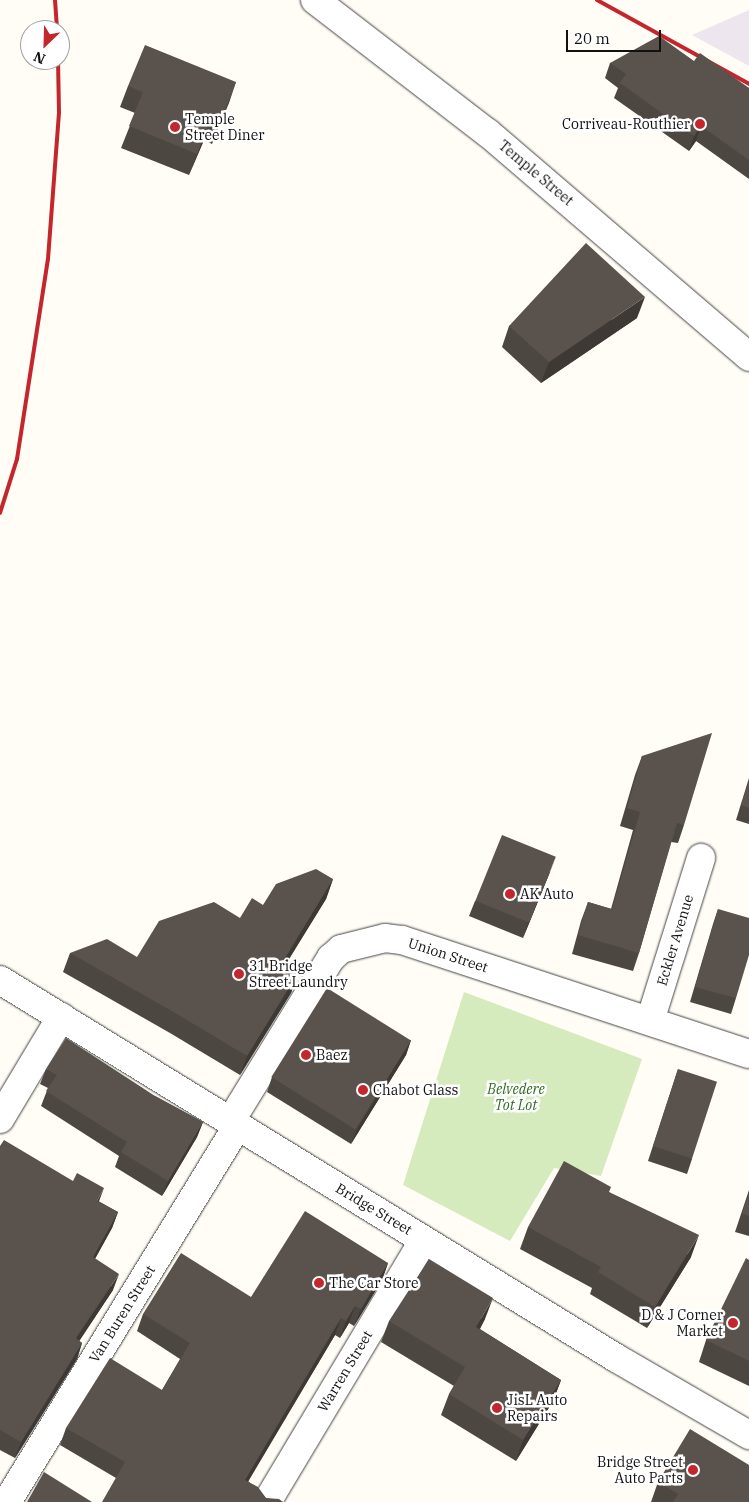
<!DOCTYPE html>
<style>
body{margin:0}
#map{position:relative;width:749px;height:1502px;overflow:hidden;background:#fffdf5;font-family:"IBM Plex Serif",serif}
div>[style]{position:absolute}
.industrial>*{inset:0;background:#eee6ef}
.green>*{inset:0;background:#d5ebbd}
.roads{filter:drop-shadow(0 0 1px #444) drop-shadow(0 0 1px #444)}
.minor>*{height:28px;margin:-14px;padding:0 14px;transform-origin:14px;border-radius:14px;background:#fff}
.tertiary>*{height:28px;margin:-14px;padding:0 14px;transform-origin:14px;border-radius:14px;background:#fff}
.rail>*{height:4px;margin:-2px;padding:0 2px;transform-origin:2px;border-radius:2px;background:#c4262e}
.wall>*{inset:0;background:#4d4742}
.shaded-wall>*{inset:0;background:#3f3936}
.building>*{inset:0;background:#5a524d;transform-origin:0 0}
.dots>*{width:14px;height:14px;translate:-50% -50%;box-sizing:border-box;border:2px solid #fff;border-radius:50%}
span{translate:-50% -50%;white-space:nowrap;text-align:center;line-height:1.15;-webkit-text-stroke:5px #fff;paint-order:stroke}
.poi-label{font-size:14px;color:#111}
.left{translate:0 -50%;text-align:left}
.right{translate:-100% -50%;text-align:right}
.street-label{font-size:14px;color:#111}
.park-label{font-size:14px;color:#2f6b1f;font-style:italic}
.north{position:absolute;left:20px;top:20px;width:50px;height:50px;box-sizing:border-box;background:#fff;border:1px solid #a0a0a0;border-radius:50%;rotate:204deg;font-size:14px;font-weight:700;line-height:20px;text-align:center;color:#111}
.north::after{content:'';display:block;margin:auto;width:18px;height:22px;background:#c4262e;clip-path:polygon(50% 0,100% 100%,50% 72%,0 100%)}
.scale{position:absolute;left:566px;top:30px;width:95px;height:22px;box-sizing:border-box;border:2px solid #111;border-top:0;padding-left:6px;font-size:15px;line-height:18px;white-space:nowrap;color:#111;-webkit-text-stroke:4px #fff;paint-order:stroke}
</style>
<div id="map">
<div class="industrial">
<div style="clip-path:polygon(749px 10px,749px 66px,692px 35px)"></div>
</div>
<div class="green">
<div style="clip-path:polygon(464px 992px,642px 1059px,601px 1176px,554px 1168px,510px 1241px,403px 1185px)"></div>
</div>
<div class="roads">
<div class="minor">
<div style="left:315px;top:0;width:218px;rotate:37.6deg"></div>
<div style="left:488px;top:133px;width:344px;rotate:40.6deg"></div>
<div style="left:650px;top:1021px;width:171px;rotate:-72.6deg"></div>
<div style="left:0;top:1119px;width:119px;rotate:-59.1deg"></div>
<div style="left:230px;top:1122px;width:193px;rotate:-58.4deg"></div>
<div style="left:331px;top:958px;width:13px;rotate:-42deg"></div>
<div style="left:341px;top:949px;width:45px;rotate:-14deg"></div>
<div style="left:385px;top:938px;width:17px;rotate:7deg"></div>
<div style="left:402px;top:940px;width:365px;rotate:18.2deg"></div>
<div style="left:7px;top:1502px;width:440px;rotate:-58.5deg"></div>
<div style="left:267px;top:1502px;width:305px;rotate:-59.1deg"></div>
</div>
<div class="tertiary">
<div style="left:0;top:980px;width:723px;rotate:31.53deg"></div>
<div style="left:616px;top:1358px;width:154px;rotate:30.1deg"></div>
</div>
</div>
<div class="rail">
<div style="left:55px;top:0;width:30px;rotate:86deg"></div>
<div style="left:597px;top:0;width:174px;rotate:28.9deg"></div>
<div style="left:0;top:513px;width:57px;rotate:-72.5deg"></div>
<div style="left:17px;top:459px;width:202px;rotate:-81.2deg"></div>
<div style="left:48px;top:259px;width:147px;rotate:-85.7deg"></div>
<div style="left:59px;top:112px;width:52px;rotate:-91.1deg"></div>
</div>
<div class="wall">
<div style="clip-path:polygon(694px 61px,749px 88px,749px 179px,696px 141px,689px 151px,614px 98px,618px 88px,605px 78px,610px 63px)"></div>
<div style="clip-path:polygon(236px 82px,212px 144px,204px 140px,189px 175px,121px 148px,135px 113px,120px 107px,128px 86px)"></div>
<div style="clip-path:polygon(637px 318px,541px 383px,502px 347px,509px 326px)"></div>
<div style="clip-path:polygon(642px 756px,684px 825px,678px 843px,671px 842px,639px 953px,633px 971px,572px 954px,581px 921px,588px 902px,611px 909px,633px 830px,620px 826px,635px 775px)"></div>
<div style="clip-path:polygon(749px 778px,749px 824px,736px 820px)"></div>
<div style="clip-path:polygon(550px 872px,523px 938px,469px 916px,475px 901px)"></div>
<div style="clip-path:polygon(333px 879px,326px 899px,285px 965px,298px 973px,291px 993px,240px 1075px,170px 1033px,63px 972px,70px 953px,137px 957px,240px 918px,263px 905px)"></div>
<div style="clip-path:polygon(718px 909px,736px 998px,731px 1014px,690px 1002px,713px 924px)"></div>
<div style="clip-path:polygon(411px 1040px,406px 1055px,351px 1144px,267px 1092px,272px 1077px)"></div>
<div style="clip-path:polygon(46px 1069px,155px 1096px,203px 1122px,197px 1137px,162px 1196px,115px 1167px,119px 1156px,41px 1106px,48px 1088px,40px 1084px)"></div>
<div style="clip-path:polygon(678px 1069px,692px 1159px,687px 1174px,648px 1161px)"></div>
<div style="clip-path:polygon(0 1146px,118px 1212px,112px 1228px,95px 1259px,113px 1290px,79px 1341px,82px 1343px,77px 1359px,15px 1458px,0 1450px)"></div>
<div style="clip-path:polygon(749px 1190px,749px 1236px,735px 1232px)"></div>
<div style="clip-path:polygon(609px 1192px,691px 1257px,647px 1328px,590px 1294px,592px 1288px,520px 1249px,528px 1227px)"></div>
<div style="clip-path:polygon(749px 1260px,749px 1386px,699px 1362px,706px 1340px)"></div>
<div style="clip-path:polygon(388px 1263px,382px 1280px,354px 1326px,349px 1323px,340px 1338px,335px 1335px,248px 1481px,266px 1498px,283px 1502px,116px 1478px,60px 1445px,66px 1428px,162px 1390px,180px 1359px,137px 1331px,143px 1314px,251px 1297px)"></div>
<div style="clip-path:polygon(485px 1319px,480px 1329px,561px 1380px,553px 1401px,516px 1461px,441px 1415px,449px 1394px,454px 1386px,381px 1342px,389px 1321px)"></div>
<div style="clip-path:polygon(658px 1482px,749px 1502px,651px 1502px)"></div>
</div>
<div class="shaded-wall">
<div style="clip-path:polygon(236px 82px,229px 103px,212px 144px,220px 122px)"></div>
<div style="clip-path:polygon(211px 119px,204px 140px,189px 175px,197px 154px)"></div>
<div style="clip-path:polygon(701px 126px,696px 141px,689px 151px,694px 136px)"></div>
<div style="clip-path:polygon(645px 297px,637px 318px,541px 383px,549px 362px)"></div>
<div style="clip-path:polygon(556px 857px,550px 872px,523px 938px,528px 923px)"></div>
<div style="clip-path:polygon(333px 879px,326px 899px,275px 982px,282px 963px)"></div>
<div style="clip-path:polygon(298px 973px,291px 993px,240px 1075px,247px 1056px)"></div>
<div style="clip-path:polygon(411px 1040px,406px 1055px,351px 1144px,357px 1129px)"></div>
<div style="clip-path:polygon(203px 1122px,197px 1137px,162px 1196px,168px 1181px)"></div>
<div style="clip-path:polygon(104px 1188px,98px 1204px,97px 1201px)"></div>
<div style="clip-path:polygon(118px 1212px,112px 1228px,87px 1273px,93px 1257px)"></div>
<div style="clip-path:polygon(699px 1235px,691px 1257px,647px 1328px,655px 1307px)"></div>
<div style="clip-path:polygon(388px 1263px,382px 1280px,354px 1326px,361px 1309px)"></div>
<div style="clip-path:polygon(119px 1274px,113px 1290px,70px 1355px,76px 1338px)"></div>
<div style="clip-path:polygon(493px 1298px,485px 1319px,468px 1348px,476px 1327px)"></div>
<div style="clip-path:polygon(355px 1306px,349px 1323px,340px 1338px,346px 1321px)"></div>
<div style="clip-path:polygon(341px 1318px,335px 1335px,239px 1497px,245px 1480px)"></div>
<div style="clip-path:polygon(82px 1343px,77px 1359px,15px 1458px,21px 1442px)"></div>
<div style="clip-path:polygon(561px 1380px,553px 1401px,516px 1461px,523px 1440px)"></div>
</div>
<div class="building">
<div style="clip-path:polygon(659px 36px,694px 61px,700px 53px,749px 88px,749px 160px,701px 126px,694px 136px,620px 83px,626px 74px,610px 63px)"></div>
<div style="clip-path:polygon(145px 45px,236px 82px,220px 122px,211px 119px,197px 154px,129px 126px,143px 92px,128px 86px)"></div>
<div style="clip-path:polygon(586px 243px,645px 297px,549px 362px,509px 326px)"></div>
<div style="clip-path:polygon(712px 733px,684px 825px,677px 823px,639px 953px,578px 935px,588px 902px,612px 909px,640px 812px,627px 808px,642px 756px)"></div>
<div style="clip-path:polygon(749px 781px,749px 808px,741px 805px)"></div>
<div style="left:502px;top:835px;width:58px;height:71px;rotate:22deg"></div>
<div style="clip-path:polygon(316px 869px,333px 879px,282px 963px,298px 973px,247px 1056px,177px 1014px,70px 953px,107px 939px,137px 957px,159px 921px,214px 902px,240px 918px,252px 898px,263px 905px,276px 884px)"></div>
<div style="clip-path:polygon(718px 909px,749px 918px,749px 955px,736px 998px,695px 987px)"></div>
<div style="left:327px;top:988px;width:99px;height:105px;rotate:32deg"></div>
<div style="clip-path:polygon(66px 1038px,155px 1096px,203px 1122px,168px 1181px,121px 1152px,127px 1142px,46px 1091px,57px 1075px,46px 1069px)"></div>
<div style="left:678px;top:1069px;width:41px;height:81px;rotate:18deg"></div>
<div style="clip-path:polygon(4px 1140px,73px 1181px,77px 1173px,104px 1188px,97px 1201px,118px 1212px,93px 1257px,119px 1274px,76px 1338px,82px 1343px,21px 1442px,0 1430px,0 1146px)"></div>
<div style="clip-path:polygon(564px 1161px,611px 1187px,609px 1192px,699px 1235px,655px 1307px,598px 1272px,601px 1267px,528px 1227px)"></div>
<div style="clip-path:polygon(749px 1192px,749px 1216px,742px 1214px)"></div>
<div style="clip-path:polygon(305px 1211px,388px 1263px,361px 1309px,355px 1306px,346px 1321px,341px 1318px,245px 1480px,258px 1487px,266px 1498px,279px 1499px,283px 1502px,102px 1502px,125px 1462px,66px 1428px,110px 1358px,162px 1390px,190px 1343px,143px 1314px,181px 1253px,251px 1297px)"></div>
<div style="clip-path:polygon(746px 1258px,749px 1260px,749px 1361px,706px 1340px)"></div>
<div style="clip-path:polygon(429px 1259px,493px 1298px,476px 1327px,561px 1380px,523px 1440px,449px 1394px,465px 1367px,389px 1321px)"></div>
<div style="clip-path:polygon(690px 1429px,749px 1465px,749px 1502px,673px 1502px,678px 1494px,658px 1482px)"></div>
<div style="clip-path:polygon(44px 1472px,92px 1502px,27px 1502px)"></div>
</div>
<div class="dots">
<div style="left:700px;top:124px;background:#c4262e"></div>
<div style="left:175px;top:127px;background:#c4262e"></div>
<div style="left:510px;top:894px;background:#c4262e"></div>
<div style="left:239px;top:974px;background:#c4262e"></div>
<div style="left:306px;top:1055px;background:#c4262e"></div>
<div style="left:363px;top:1090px;background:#c4262e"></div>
<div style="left:319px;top:1283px;background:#c4262e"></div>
<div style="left:733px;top:1323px;background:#c4262e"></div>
<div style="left:497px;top:1408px;background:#c4262e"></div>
<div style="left:693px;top:1470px;background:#c4262e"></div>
</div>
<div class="poi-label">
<span class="left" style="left:185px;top:127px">Temple<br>Street Diner</span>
<span class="right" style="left:690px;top:124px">Corriveau-Routhier</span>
<span class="left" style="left:520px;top:894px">AK Auto</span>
<span class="left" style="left:249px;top:974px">31 Bridge<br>Street Laundry</span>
<span class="left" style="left:316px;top:1055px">Baez</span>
<span class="left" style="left:373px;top:1090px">Chabot Glass</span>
<span class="left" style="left:329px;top:1283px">The Car Store</span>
<span class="right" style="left:723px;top:1323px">D &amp; J Corner<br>Market</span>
<span class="left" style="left:507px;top:1408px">JisL Auto<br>Repairs</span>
<span class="right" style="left:683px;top:1470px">Bridge Street<br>Auto Parts</span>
</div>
<div class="street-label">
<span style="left:536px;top:173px;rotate:40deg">Temple Street</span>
<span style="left:675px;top:940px;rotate:-73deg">Eckler Avenue</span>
<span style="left:448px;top:955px;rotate:18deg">Union Street</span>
<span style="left:374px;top:1209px;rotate:31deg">Bridge Street</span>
<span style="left:122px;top:1314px;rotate:-58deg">Van Buren Street</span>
<span style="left:345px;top:1371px;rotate:-59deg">Warren Street</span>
</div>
<div class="park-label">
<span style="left:516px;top:1097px">Belvedere<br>Tot Lot</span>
</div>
<div class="north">N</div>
<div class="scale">20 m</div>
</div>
